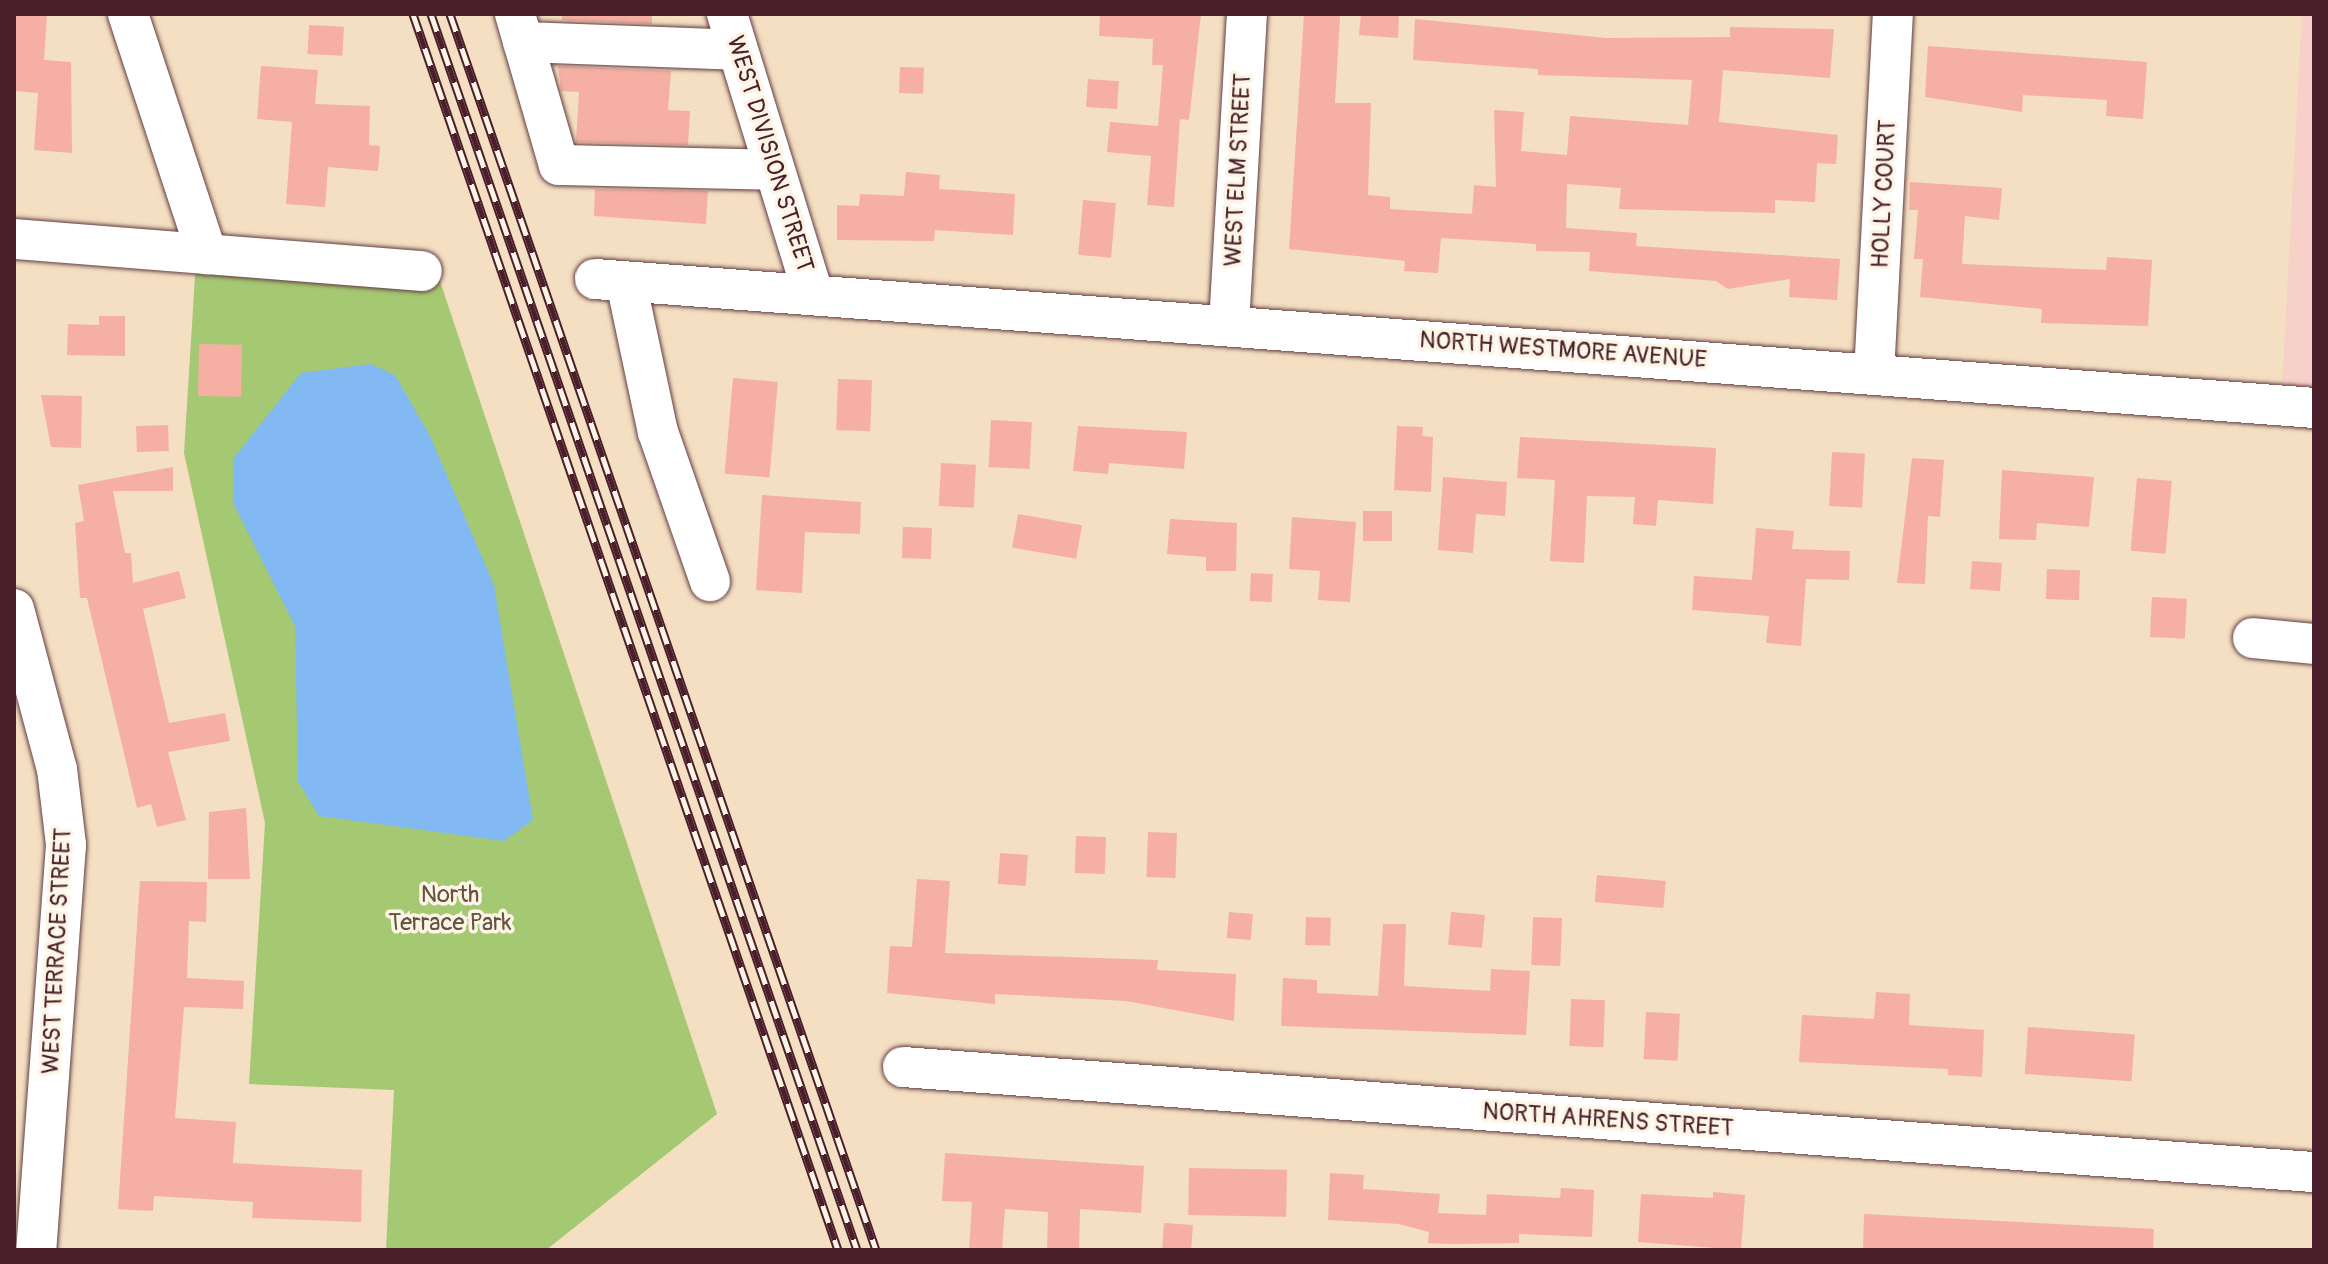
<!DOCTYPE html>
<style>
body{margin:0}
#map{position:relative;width:2328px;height:1264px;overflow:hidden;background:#f4dfc2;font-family:Pangolin,sans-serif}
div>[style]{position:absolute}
.built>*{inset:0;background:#f7d1c8}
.green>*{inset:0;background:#a5c872}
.water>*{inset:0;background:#82b9f2}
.building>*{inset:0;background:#f5b0a3;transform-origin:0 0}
.roads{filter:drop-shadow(0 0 2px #643c42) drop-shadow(0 0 2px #643c42)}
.minor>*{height:40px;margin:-20px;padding:0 20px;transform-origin:20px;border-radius:20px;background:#fff}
.rail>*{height:9px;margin-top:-4.5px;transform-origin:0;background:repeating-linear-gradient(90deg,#fcf5e5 0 18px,#4a1f2b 0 36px);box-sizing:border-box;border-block:2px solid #4a1f2b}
span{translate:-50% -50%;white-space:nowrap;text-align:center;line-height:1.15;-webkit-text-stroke:7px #fcf5e5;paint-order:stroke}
.street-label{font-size:24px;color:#4a1f2b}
.park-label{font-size:24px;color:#655240}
.frame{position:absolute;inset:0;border:16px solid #4a1f2b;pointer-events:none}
</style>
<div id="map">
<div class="built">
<div style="clip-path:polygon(2302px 14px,2314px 14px,2314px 405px,2281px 404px)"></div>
</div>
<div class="green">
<div style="clip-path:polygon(196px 260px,439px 278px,717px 1114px,546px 1250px,386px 1250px,394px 1090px,249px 1084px,265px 823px,184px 453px)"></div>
</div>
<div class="water">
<div style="clip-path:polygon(370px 364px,395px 375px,430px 436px,494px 585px,533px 820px,504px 841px,319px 816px,298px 782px,295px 626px,233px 503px,233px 459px,301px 373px)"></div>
</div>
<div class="building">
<div style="clip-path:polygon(15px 14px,47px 14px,44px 60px,71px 62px,72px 153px,34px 150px,38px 93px,14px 91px)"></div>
<div style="clip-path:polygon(562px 14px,652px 14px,652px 24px,562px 20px)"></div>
<div style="clip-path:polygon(1100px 14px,1201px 14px,1189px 120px,1180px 119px,1174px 207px,1147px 205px,1151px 156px,1107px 152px,1110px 122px,1158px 126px,1163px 65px,1152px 65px,1153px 39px,1099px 36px)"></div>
<div style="clip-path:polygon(1304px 14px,1340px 16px,1335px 103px,1371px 103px,1368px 195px,1390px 197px,1390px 209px,1472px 214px,1474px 185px,1496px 187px,1494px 110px,1524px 112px,1521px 151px,1567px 155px,1570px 116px,1688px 125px,1692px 80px,1538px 75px,1538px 69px,1413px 60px,1415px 19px,1606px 38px,1730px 37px,1730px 27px,1834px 29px,1830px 78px,1723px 70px,1719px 122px,1838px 135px,1836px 164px,1817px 163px,1815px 202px,1775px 200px,1775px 213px,1619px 209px,1621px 188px,1567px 184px,1566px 228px,1637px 233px,1636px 246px,1840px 259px,1837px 300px,1789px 297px,1790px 279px,1728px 289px,1716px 281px,1589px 271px,1590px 252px,1536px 251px,1536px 244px,1441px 238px,1438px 273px,1404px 271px,1405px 261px,1289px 249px)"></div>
<div style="clip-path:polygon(1361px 14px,1399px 14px,1398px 38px,1359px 35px)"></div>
<div style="left:309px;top:25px;width:35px;height:29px;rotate:3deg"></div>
<div style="clip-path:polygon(1928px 46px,2147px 62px,2143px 119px,2106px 116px,2107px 100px,2023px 95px,2022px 112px,1925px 97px)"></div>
<div style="clip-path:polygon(261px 66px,318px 70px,315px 104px,370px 106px,369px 145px,380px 146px,378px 171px,328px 167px,325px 207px,286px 204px,292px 122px,257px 119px)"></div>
<div style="clip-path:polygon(558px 66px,671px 71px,668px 110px,690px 111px,688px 145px,576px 142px,579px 92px,561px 91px)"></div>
<div style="left:900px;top:67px;width:24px;height:26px;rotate:2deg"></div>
<div style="left:1088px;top:79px;width:31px;height:28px;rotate:4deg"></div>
<div style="clip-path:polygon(906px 172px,940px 175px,939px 189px,1015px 194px,1013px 235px,935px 230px,934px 241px,837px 240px,837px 205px,859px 206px,860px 194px,904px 196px)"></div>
<div style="clip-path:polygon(1910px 182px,2002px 188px,1999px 220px,1965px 216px,1962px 264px,2106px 270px,2107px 257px,2152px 260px,2148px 326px,2041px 323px,2042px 309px,1920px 297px,1923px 259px,1914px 259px,1918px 210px,1909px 210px)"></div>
<div style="clip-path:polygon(595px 189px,708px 191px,706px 224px,594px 216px)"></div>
<div style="left:1083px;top:200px;width:33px;height:55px;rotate:5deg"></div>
<div style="clip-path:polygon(99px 316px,125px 316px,125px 356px,67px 355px,68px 324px,99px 325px)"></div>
<div style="left:199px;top:344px;width:43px;height:52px;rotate:1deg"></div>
<div style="left:733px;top:378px;width:45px;height:96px;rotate:5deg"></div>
<div style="left:838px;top:379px;width:34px;height:51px;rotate:2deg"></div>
<div style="clip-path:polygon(41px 395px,82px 396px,81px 448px,51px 447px)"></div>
<div style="left:991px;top:420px;width:41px;height:47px;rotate:3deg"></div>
<div style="left:168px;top:425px;width:26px;height:32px;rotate:88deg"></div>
<div style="clip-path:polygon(1078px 426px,1187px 432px,1184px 469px,1109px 463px,1108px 474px,1073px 471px)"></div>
<div style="clip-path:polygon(1397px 426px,1423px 427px,1422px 436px,1433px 437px,1431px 492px,1394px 490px)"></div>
<div style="clip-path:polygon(1520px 437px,1716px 448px,1713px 504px,1658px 500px,1656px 526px,1633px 524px,1635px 497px,1587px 496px,1584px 563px,1550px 561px,1555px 480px,1517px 478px)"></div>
<div style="left:1832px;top:452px;width:33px;height:54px;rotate:3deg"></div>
<div style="clip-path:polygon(1912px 458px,1944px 460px,1940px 517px,1928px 516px,1925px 584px,1897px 583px)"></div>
<div style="left:941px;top:463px;width:35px;height:43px;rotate:3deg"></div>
<div style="clip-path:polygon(173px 467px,173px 491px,113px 491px,125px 553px,131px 553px,133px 583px,179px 571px,186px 598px,143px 609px,169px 723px,225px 713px,230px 741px,168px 752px,186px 820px,157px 827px,151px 804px,137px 808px,87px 598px,80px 598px,75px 523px,84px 521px,78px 485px)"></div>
<div style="clip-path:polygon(2002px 470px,2094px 477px,2089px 527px,2037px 523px,2036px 540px,1999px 539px)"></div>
<div style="clip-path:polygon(1443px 477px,1507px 482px,1505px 516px,1476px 514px,1473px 553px,1438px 550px)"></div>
<div style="left:2137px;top:478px;width:35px;height:73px;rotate:5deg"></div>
<div style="clip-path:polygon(762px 495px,861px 502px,860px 534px,805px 532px,802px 593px,756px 590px)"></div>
<div style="left:1363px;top:511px;width:29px;height:30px"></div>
<div style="left:1018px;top:514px;width:65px;height:34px;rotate:10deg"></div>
<div style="clip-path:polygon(1292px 517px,1356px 522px,1350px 602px,1318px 600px,1320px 571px,1289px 569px)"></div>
<div style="clip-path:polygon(1170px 519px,1237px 523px,1236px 571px,1206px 571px,1206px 557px,1167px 554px)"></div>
<div style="left:903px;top:527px;width:29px;height:31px;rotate:2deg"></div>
<div style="clip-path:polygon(1756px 528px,1794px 531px,1792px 549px,1850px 551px,1849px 580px,1806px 579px,1801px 646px,1766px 643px,1769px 616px,1692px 610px,1694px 576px,1752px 580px)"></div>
<div style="left:1972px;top:561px;width:30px;height:28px;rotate:4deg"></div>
<div style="left:2047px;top:569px;width:33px;height:30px;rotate:2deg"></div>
<div style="left:1251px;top:573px;width:22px;height:28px;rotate:3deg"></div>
<div style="left:2152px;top:597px;width:35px;height:40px;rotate:3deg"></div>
<div style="clip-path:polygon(246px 808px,250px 879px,208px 879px,209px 812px)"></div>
<div style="left:1148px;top:832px;width:29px;height:45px;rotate:2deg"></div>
<div style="left:1076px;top:836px;width:30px;height:37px;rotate:2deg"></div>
<div style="left:1000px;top:853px;width:28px;height:31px;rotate:4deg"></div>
<div style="left:1597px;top:875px;width:69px;height:27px;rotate:5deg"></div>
<div style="clip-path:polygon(917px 879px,950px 881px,945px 953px,1158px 960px,1157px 970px,1236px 974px,1234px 1021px,1126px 1001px,995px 994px,995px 1004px,887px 993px,890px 946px,912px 947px)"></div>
<div style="clip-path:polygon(140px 881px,207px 882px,206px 922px,189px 921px,187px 978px,244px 981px,243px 1009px,184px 1007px,175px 1118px,236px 1122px,233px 1163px,362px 1170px,361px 1222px,252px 1218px,253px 1202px,154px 1196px,153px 1211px,118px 1209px)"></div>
<div style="left:1229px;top:912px;width:24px;height:26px;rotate:5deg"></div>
<div style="left:1451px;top:912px;width:34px;height:33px;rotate:5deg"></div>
<div style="left:1306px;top:917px;width:25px;height:28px;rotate:2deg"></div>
<div style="left:1533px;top:917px;width:29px;height:48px;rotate:2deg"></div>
<div style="clip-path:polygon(1383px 924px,1406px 924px,1404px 986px,1490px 991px,1491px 969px,1530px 971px,1526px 1035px,1281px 1026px,1283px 978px,1317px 980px,1317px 993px,1378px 996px)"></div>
<div style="clip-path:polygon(1876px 992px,1910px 994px,1909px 1025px,1984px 1030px,1982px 1077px,1948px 1075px,1948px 1069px,1799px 1062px,1802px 1015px,1874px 1019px)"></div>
<div style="left:1571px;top:999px;width:34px;height:47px;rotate:2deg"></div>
<div style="left:1646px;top:1012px;width:34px;height:47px;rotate:3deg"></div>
<div style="left:2028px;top:1027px;width:107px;height:47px;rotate:4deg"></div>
<div style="clip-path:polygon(945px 1153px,1144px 1166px,1141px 1213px,1080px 1209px,1079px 1250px,1047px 1250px,1048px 1212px,1005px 1209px,1002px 1250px,969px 1250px,972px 1202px,942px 1201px)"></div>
<div style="left:1189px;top:1168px;width:98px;height:47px;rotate:1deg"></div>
<div style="clip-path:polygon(1330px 1173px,1364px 1175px,1363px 1189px,1440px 1194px,1438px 1213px,1486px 1215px,1487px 1194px,1560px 1198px,1561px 1188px,1594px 1190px,1592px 1237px,1519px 1234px,1519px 1243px,1454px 1244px,1428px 1243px,1429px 1232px,1399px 1224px,1328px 1220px)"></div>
<div style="clip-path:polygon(1713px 1192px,1745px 1195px,1741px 1250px,1638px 1242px,1641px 1194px,1713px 1198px)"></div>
<div style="clip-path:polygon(1864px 1214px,2154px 1229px,2153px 1250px,1863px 1250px)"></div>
<div style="left:1164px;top:1223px;width:29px;height:27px;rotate:4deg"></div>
</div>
<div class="roads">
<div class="minor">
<div style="left:128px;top:14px;width:253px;rotate:71.8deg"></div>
<div style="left:515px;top:14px;width:157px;rotate:73.8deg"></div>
<div style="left:559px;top:165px;width:215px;rotate:1.3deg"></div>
<div style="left:727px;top:14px;width:293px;rotate:72.9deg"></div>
<div style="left:523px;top:42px;width:214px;rotate:2.1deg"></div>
<div style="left:14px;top:239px;width:409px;rotate:4.5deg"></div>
<div style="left:595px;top:279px;width:1724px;rotate:4.29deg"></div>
<div style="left:626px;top:282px;width:153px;rotate:78deg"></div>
<div style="left:658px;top:432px;width:158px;rotate:70.8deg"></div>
<div style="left:1229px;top:325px;width:312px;rotate:-86.7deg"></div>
<div style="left:1874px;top:374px;width:361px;rotate:-87deg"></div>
<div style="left:14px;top:609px;width:166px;rotate:75deg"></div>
<div style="left:57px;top:769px;width:77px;rotate:83.2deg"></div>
<div style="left:66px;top:845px;width:406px;rotate:94.2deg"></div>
<div style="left:2253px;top:638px;width:61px;rotate:5.6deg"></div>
<div style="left:903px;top:1067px;width:1415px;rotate:4.26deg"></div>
</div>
</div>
<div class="rail">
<div style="left:413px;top:14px;width:1307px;rotate:71.02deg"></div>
<div style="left:431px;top:14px;width:1307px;rotate:70.98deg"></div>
<div style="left:450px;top:14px;width:1307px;rotate:70.98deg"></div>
</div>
<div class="street-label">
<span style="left:770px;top:154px;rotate:73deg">WEST DIVISION STREET</span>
<span style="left:1238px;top:170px;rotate:-87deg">WEST ELM STREET</span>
<span style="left:1884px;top:194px;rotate:-87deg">HOLLY COURT</span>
<span style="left:1563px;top:350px;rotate:4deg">NORTH WESTMORE AVENUE</span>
<span style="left:57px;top:951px;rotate:-87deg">WEST TERRACE STREET</span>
<span style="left:1608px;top:1120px;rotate:4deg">NORTH AHRENS STREET</span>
</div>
<div class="park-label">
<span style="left:450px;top:909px">North<br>Terrace Park</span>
</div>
<div class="frame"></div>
</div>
